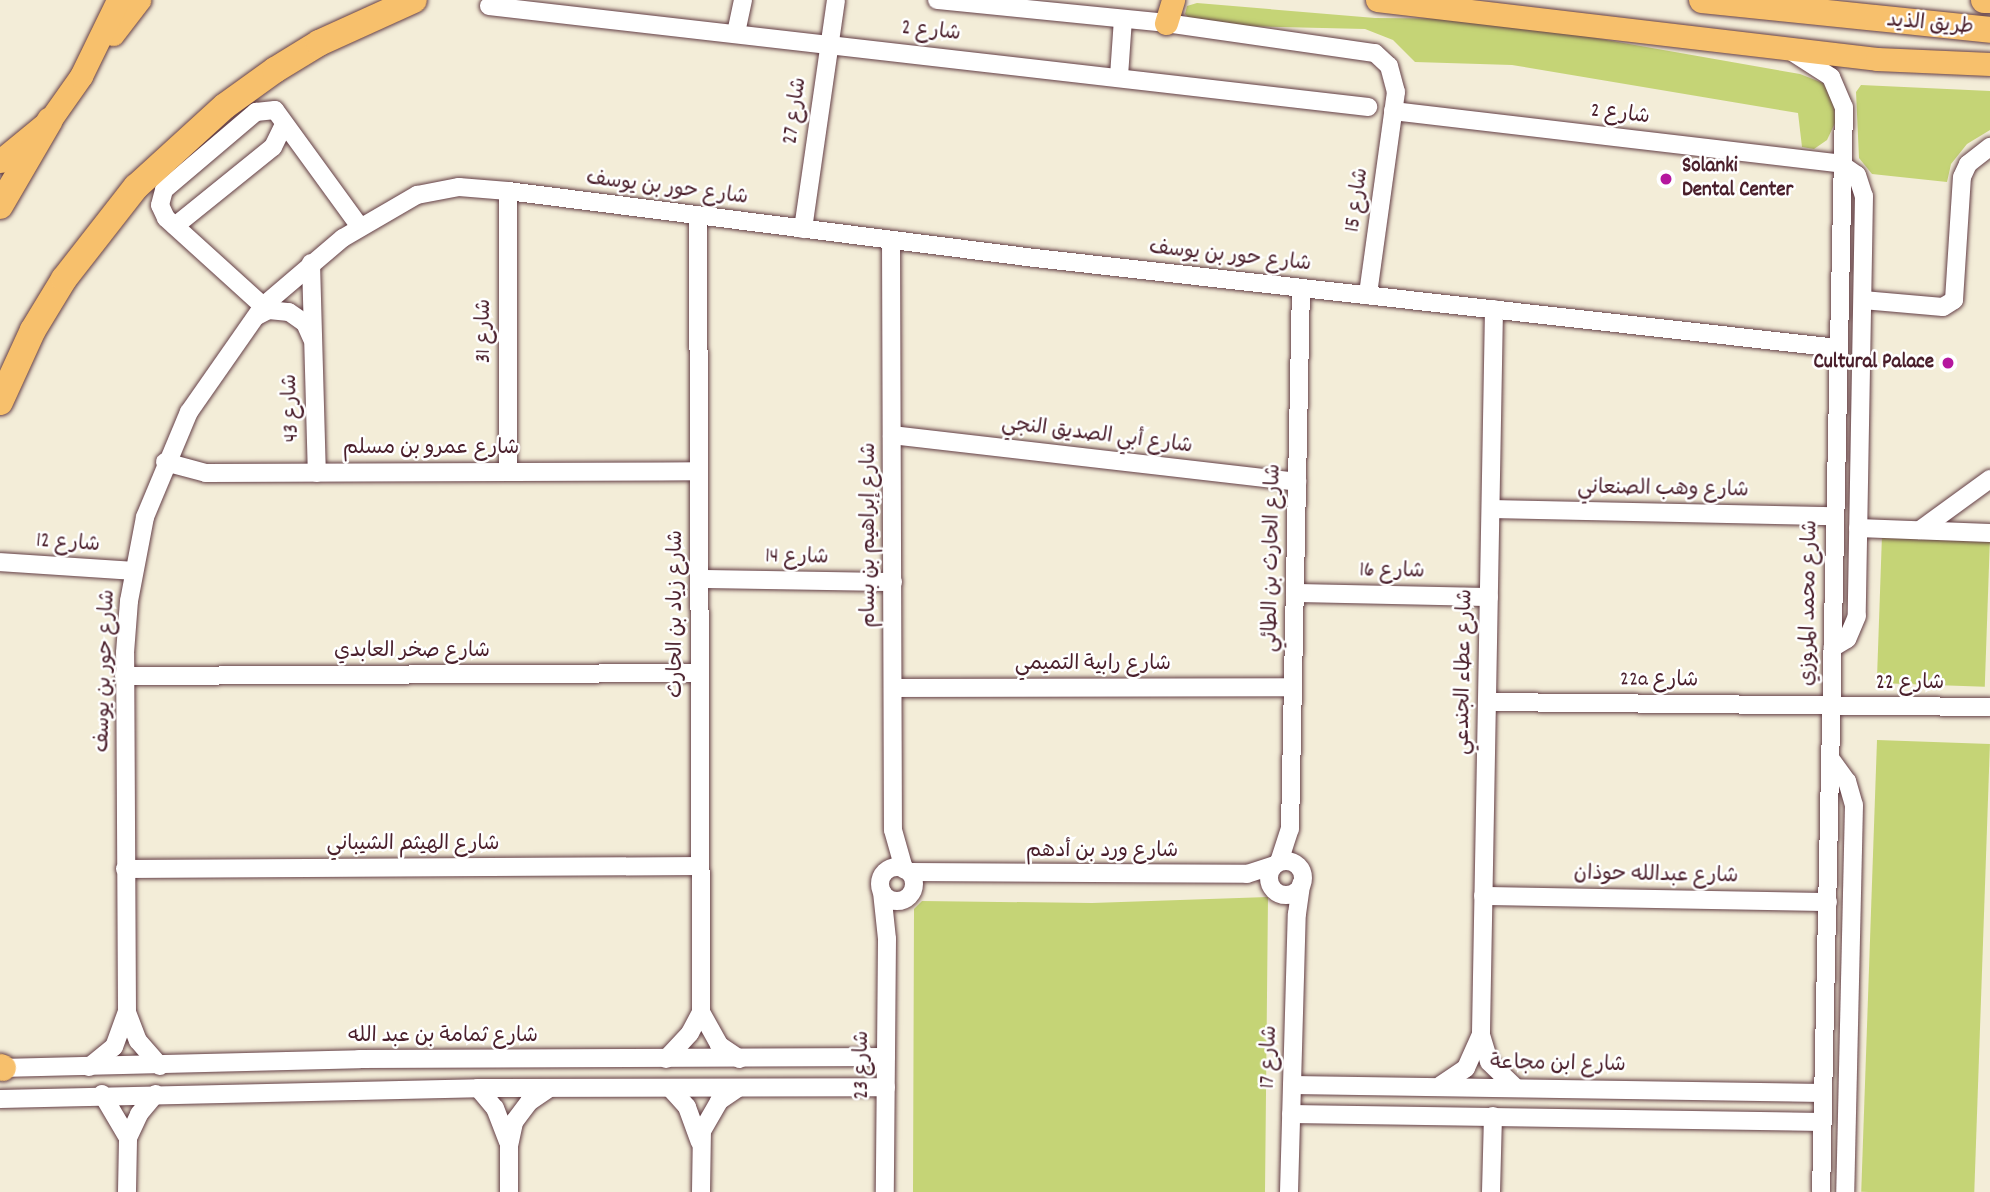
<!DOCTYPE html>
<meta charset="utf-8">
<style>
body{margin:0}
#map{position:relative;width:1990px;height:1192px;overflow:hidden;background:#f3edd8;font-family:Dekko,"Playpen Sans Arabic",sans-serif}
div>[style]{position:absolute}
.green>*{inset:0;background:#c5d476;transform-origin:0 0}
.roads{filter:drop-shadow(0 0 2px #633e45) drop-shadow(0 0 2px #633e45)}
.minor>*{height:18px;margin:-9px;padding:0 9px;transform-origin:9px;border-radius:9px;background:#fff}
.minor>.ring{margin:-9px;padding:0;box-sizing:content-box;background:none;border:18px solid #fff;border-radius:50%}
.major>*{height:23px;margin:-11.5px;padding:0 11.5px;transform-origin:11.5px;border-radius:11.5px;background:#f7c06c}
.highway>*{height:26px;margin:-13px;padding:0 13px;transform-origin:13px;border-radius:13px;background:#f7c06c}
.dots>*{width:19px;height:19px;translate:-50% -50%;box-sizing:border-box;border:4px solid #fff;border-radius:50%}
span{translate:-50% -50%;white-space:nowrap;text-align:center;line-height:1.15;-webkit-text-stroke:5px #fff;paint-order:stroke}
.street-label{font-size:21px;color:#4a1f2b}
.poi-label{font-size:21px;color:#4a1f2b;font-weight:700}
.left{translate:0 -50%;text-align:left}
.right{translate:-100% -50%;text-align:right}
</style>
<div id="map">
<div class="green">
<div style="clip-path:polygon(1197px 3px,1375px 18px,1487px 19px,1800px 74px,1823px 83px,1834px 102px,1835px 123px,1827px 140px,1814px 149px,1802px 147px,1798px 113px,1512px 65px,1415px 62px,1393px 40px,1365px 29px,1196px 25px,1185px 14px,1187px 6px)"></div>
<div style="clip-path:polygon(1861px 85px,1990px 91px,1990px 130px,1967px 144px,1951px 164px,1947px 182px,1872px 174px,1859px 158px,1856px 92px)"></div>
<div style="left:1882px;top:535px;width:108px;height:148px;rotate:2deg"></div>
<div style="left:1877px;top:740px;width:113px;height:452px;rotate:2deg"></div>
<div style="clip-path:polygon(1268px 897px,1265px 1192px,913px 1192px,914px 909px,922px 901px,1092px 903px)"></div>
</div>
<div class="roads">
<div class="minor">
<div style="left:937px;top:0;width:230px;rotate:5.7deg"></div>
<div style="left:1166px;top:23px;width:211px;rotate:8.2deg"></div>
<div style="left:1375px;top:53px;width:19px;rotate:43deg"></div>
<div style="left:1389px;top:66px;width:27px;rotate:75deg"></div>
<div style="left:1396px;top:92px;width:205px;rotate:97.9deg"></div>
<div style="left:489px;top:6px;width:885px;rotate:6.55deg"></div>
<div style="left:736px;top:33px;width:34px;rotate:-78deg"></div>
<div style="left:1789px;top:50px;width:50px;rotate:32.7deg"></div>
<div style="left:1831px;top:77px;width:33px;rotate:67deg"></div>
<div style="left:1844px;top:107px;width:1085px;rotate:91.21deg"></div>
<div style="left:1119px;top:76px;width:57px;rotate:-86deg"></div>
<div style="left:1393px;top:111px;width:451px;rotate:6.7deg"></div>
<div style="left:1841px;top:164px;width:19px;rotate:35deg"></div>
<div style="left:1857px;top:175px;width:22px;rotate:72deg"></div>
<div style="left:1864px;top:196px;width:420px;rotate:91deg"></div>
<div style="left:1857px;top:616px;width:25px;rotate:113deg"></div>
<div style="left:1847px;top:639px;width:17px;rotate:149deg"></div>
<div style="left:508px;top:191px;width:280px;rotate:90deg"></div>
<div style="left:698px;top:216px;width:796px;rotate:89.78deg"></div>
<div style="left:701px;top:1012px;width:38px;rotate:61deg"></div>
<div style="left:719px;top:1045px;width:25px;rotate:34deg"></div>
<div style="left:175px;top:226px;width:126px;rotate:-38.9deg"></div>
<div style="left:273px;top:147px;width:25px;rotate:-64deg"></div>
<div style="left:803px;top:229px;width:231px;rotate:-81.8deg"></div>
<div style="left:891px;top:240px;width:590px;rotate:89.81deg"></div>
<div style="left:893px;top:830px;width:41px;rotate:74.2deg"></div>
<div style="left:311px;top:263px;width:210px;rotate:88.4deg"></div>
<div style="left:1863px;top:300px;width:80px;rotate:5deg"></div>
<div style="left:1943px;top:307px;width:13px;rotate:-32deg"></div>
<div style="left:1954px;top:300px;width:123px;rotate:-86.3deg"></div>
<div style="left:1962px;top:177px;width:14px;rotate:-65deg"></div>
<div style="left:1968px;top:164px;width:28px;rotate:-38deg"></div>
<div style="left:263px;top:306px;width:131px;rotate:-137.8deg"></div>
<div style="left:166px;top:218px;width:14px;rotate:-115deg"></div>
<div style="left:160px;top:205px;width:16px;rotate:-75deg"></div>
<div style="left:164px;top:190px;width:121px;rotate:-40.3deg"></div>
<div style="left:256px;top:112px;width:19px;rotate:-6deg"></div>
<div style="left:275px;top:110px;width:145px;rotate:54deg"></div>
<div style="left:1494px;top:309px;width:726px;rotate:91.03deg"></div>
<div style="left:1481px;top:1035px;width:28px;rotate:73deg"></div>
<div style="left:1489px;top:1062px;width:35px;rotate:44deg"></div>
<div style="left:257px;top:316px;width:13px;rotate:-27deg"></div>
<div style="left:269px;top:310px;width:20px;rotate:6deg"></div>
<div style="left:289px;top:312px;width:19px;rotate:35deg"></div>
<div style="left:305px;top:323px;width:17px;rotate:66deg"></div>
<div style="left:892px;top:435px;width:408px;rotate:6.6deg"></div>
<div style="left:165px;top:462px;width:42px;rotate:15deg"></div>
<div style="left:206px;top:473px;width:493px;rotate:-0.2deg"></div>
<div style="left:1491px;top:509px;width:343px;rotate:1.2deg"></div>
<div style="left:1858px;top:528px;width:132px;rotate:2.2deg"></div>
<div style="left:1920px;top:530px;width:87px;rotate:-36.1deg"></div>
<div style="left:0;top:562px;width:134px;rotate:3.8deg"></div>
<div style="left:700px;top:579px;width:193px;rotate:0.9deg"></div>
<div style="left:1295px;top:593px;width:194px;rotate:1.2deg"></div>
<div style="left:124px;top:676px;width:575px;rotate:-0.3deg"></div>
<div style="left:893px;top:688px;width:400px;rotate:-0.1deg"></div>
<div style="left:1487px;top:702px;width:503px;rotate:0.57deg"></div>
<div style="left:1830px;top:758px;width:29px;rotate:54deg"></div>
<div style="left:1847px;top:781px;width:25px;rotate:74deg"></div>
<div style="left:1854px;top:805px;width:387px;rotate:91.3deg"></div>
<div class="ring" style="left:1269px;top:861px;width:16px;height:16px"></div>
<div style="left:1279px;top:862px;width:35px;rotate:-72deg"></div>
<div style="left:1290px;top:829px;width:541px;rotate:-88.84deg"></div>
<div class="ring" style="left:880px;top:867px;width:16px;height:16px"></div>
<div style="left:125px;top:869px;width:575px;rotate:-0.3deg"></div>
<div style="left:909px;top:872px;width:338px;rotate:0.3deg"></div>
<div style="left:1247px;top:874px;width:29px;rotate:-18deg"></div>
<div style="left:882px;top:892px;width:47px;rotate:83.9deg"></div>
<div style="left:887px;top:939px;width:253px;rotate:90.5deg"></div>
<div style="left:1483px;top:896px;width:345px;rotate:1deg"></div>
<div style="left:666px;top:1059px;width:35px;rotate:-47deg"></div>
<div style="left:690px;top:1033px;width:24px;rotate:-62deg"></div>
<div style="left:160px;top:1066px;width:33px;rotate:-131deg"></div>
<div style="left:138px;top:1041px;width:31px;rotate:-111deg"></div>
<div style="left:127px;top:1012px;width:359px;rotate:-90.3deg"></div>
<div style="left:125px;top:653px;width:52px;rotate:-85.6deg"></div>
<div style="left:129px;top:601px;width:86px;rotate:-79.2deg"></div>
<div style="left:145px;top:517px;width:114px;rotate:-67.3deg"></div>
<div style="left:189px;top:412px;width:129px;rotate:-55.1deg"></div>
<div style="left:263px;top:306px;width:105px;rotate:-40.4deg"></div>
<div style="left:343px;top:238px;width:86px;rotate:-30.2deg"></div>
<div style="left:417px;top:195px;width:43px;rotate:-10.8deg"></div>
<div style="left:459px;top:187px;width:49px;rotate:4.7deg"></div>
<div style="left:508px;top:191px;width:531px;rotate:7.25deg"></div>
<div style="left:1035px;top:258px;width:807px;rotate:6.4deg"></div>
<div style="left:89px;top:1067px;width:32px;rotate:-39deg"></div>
<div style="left:114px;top:1047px;width:37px;rotate:-70deg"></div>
<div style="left:0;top:1068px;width:359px;rotate:-1.4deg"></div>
<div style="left:359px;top:1059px;width:527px;rotate:-0.22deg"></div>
<div style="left:1292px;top:1085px;width:531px;rotate:0.86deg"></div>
<div style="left:1441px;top:1085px;width:30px;rotate:-34deg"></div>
<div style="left:1466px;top:1068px;width:36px;rotate:-66deg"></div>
<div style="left:478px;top:1088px;width:26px;rotate:50deg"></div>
<div style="left:495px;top:1108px;width:36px;rotate:69deg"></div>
<div style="left:670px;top:1088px;width:25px;rotate:48deg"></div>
<div style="left:687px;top:1107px;width:37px;rotate:70deg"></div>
<div style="left:102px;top:1094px;width:51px;rotate:59.4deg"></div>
<div style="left:0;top:1099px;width:478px;rotate:-1.3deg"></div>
<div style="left:478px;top:1088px;width:408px;rotate:-0.1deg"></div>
<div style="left:1291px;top:1114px;width:531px;rotate:0.86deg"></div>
<div style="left:127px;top:1192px;width:54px;rotate:-88.9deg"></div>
<div style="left:128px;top:1138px;width:26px;rotate:-65deg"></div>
<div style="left:139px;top:1114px;width:26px;rotate:-50deg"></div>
<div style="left:509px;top:1192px;width:46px;rotate:-90deg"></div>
<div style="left:509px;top:1146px;width:25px;rotate:-78deg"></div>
<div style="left:514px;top:1122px;width:25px;rotate:-53deg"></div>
<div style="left:529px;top:1102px;width:23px;rotate:-34deg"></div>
<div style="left:701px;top:1192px;width:61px;rotate:-89.1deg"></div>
<div style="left:702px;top:1131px;width:34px;rotate:-60deg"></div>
<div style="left:719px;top:1101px;width:23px;rotate:-34deg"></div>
<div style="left:1289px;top:1192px;width:278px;rotate:-88.4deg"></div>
<div style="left:1297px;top:914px;width:30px;rotate:-82deg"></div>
<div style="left:1491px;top:1192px;width:76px;rotate:-88.5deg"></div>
</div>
<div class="major">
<div style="left:1377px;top:0;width:503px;rotate:6.73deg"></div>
<div style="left:1877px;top:59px;width:113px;rotate:2.5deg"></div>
<div style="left:1166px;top:23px;width:24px;rotate:-73deg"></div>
<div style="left:113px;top:34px;width:43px;rotate:-52.6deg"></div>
<div style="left:0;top:161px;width:65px;rotate:-39.4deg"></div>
<div style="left:50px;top:120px;width:54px;rotate:-54.8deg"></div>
<div style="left:81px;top:76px;width:85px;rotate:-64deg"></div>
</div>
<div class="highway">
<div style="left:1702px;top:0;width:290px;rotate:5.9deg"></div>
<div style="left:1984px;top:0;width:6px"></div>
<div style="left:0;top:206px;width:99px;rotate:-59.8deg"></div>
<div style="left:0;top:402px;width:79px;rotate:-65.4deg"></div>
<div style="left:33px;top:330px;width:60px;rotate:-58.7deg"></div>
<div style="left:64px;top:279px;width:117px;rotate:-52deg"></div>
<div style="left:136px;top:187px;width:120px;rotate:-42.3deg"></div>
<div style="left:225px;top:106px;width:62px;rotate:-35.8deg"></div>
<div style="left:275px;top:70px;width:52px;rotate:-31.5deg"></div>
<div style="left:319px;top:43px;width:104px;rotate:-24.4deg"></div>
<div style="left:0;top:1067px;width:3px;rotate:18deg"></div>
</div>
</div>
<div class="dots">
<div style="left:1666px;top:179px;background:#b5179e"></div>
<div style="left:1948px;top:363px;background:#b5179e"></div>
</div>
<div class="street-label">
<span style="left:1930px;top:25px;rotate:5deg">طريق الذيد</span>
<span style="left:931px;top:32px;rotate:6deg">شارع 2</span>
<span style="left:796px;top:111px;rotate:-82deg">شارع 27</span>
<span style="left:1620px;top:115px;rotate:7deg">شارع 2</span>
<span style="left:667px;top:189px;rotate:7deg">شارع حور بن يوسف</span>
<span style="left:1358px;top:200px;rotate:-82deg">شارع 15</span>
<span style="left:1230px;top:257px;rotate:6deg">شارع حور بن يوسف</span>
<span style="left:485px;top:331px;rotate:-90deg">شارع 31</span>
<span style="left:292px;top:408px;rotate:-92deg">شارع 43</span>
<span style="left:1097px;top:436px;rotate:7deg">شارع أبي الصديق النجي</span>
<span style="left:431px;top:449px">شارع عمرو بن مسلم</span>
<span style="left:1663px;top:490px;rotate:1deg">شارع وهب الصنعاني</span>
<span style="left:870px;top:535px;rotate:-90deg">شارع إبراهيم بن بسام</span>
<span style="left:68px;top:544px;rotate:4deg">شارع 12</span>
<span style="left:797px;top:558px;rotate:1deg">شارع 14</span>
<span style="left:1273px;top:558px;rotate:-89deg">شارع الحارث بن الطائي</span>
<span style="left:1392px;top:572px;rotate:1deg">شارع 16</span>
<span style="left:1810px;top:603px;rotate:-89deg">شارع محمد المروزي</span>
<span style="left:677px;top:614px;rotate:-90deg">شارع زياد بن الحارث</span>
<span style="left:412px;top:652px">شارع صخر العابدي</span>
<span style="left:1093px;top:665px">شارع رابية التميمي</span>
<span style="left:106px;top:671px;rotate:-88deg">شارع حور بن يوسف</span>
<span style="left:1465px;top:672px;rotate:-89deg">شارع عطاء الجندعي</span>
<span style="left:1659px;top:681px;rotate:1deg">22a شارع</span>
<span style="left:1910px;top:684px">شارع 22</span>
<span style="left:413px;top:845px">شارع الهيثم الشيباني</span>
<span style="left:1102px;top:852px">شارع ورد بن أدهم</span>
<span style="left:1656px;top:876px;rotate:1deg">شارع عبدالله حوذان</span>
<span style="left:443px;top:1037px">شارع ثمامة بن عبد الله</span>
<span style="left:1270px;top:1057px;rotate:-88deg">شارع 17</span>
<span style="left:863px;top:1065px;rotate:-90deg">شارع 23</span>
<span style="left:1558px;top:1065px;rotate:1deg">شارع ابن مجاعة</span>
</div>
<div class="poi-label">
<span class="left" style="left:1682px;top:179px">Solanki<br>Dental Center</span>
<span class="right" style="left:1934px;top:363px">Cultural Palace</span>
</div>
</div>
